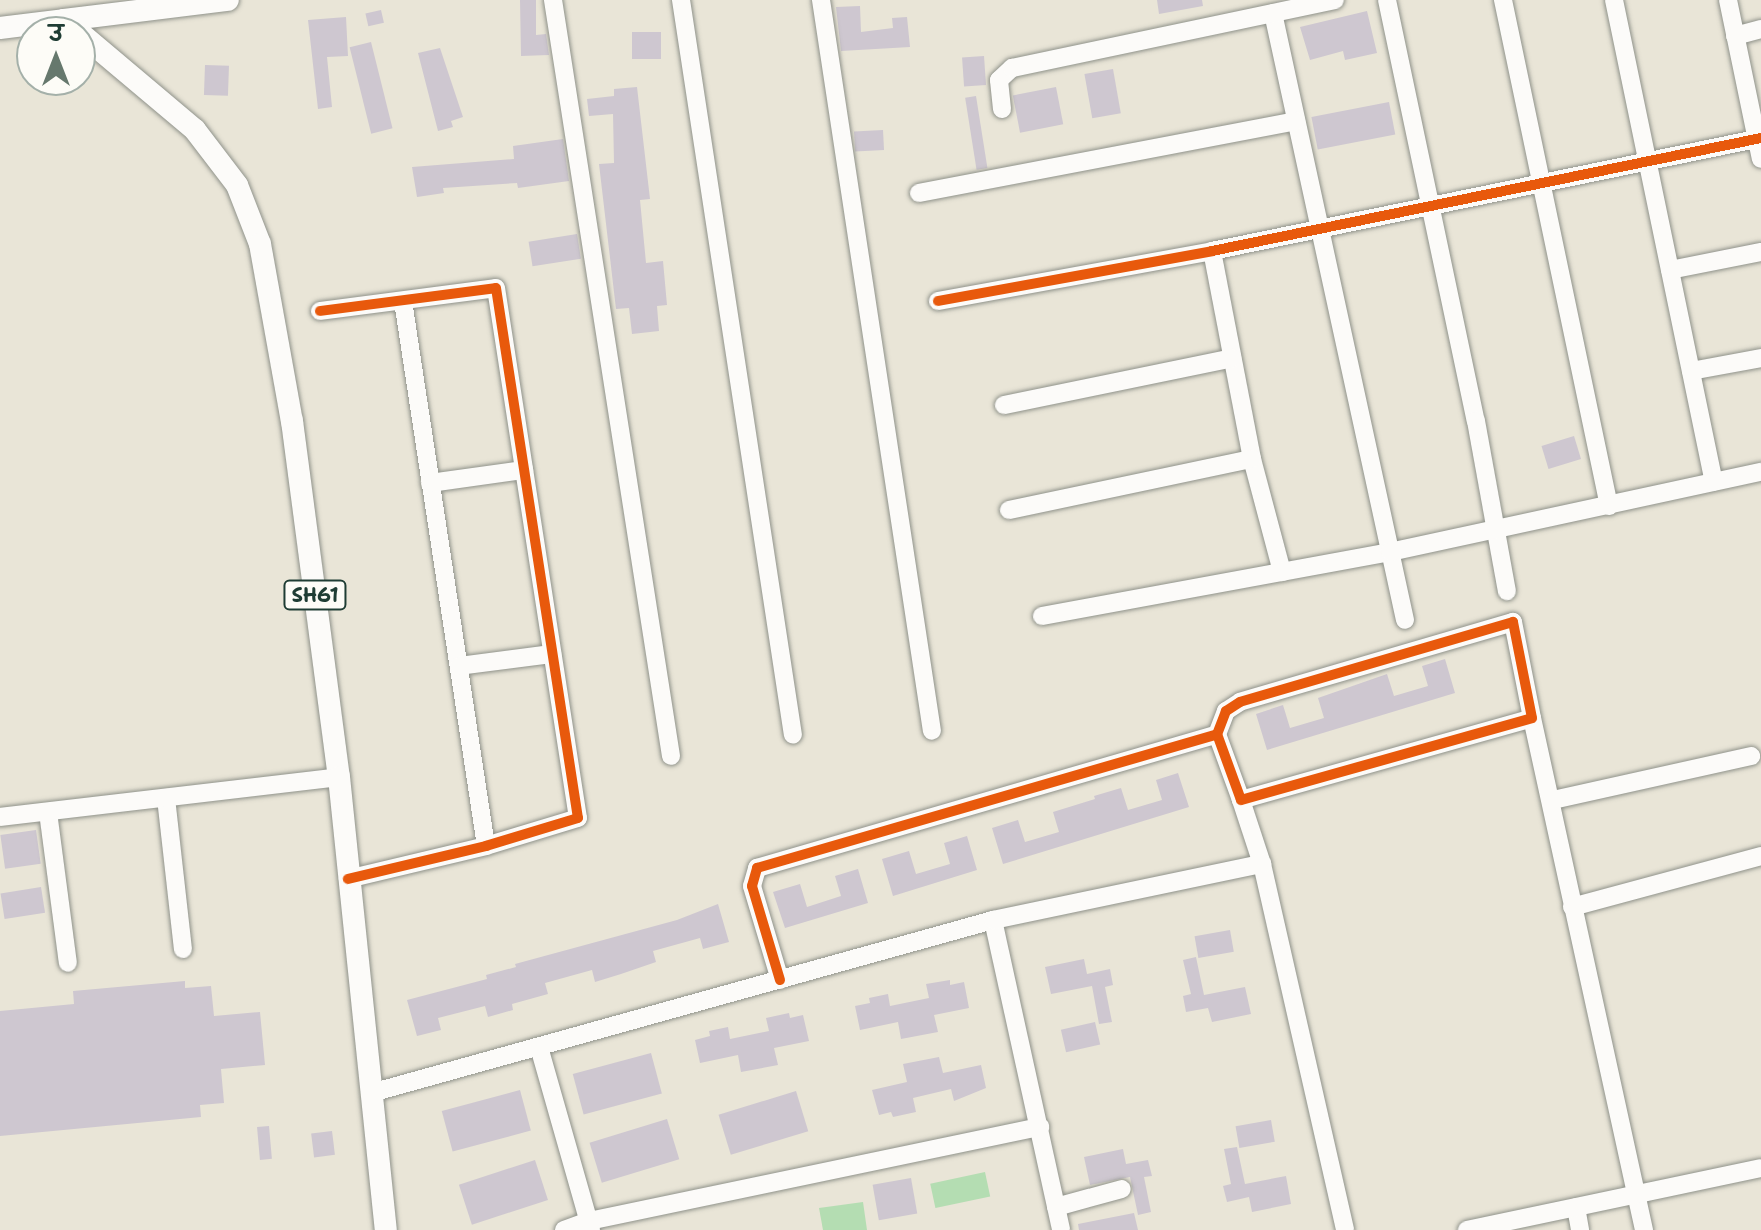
<!DOCTYPE html>
<meta charset="utf-8">
<style>
body{margin:0}
#map{position:relative;width:1761px;height:1230px;overflow:hidden;background:#e9e5d7;font-family:"Shantell Sans","Playpen Sans Deva",sans-serif}
div>[style]{position:absolute}
.green>*{inset:0;background:#b4ddb2;transform-origin:0 0}
.building>*{inset:0;background:#cec7d0;transform-origin:0 0}
.roads{filter:drop-shadow(0 0 2px #8f928a) drop-shadow(0 0 2px #8f928a)}
.minor>*{height:18px;margin:-9px;padding:0 9px;transform-origin:9px;border-radius:9px;background:#fcfbf9}
.major>*{height:22px;margin:-11px;padding:0 11px;transform-origin:11px;border-radius:11px;background:#fcfbf9}
.cycleway>*{height:10px;margin:-5px;padding:0 5px;transform-origin:5px;border-radius:5px;background:#e8590c}
span{translate:-50% -50%;white-space:nowrap;text-align:center;line-height:1.15;-webkit-text-stroke:6px #fdfcf7;paint-order:stroke}
.shield-label span{padding:2px 6px;background:#fdfcf7;border:2px solid;border-radius:6px;-webkit-text-stroke-width:0}
.shield-label{font-size:20px;color:#1f3d34;font-weight:700}
.north{position:absolute;left:16px;top:16px;width:80px;height:80px;box-sizing:border-box;background:#fdfcf7;border:2px solid #a4b0a9;border-radius:50%;rotate:0deg;font-size:22px;font-weight:700;line-height:32px;text-align:center;color:#1f3d34}
.north::after{content:'';display:block;margin:auto;width:28px;height:36px;background:#66786d;clip-path:polygon(50% 0,100% 100%,50% 72%,0 100%)}
</style>
<div id="map">
<div class="green">
<div style="left:985px;top:1172px;width:25px;height:56px;rotate:78deg"></div>
<div style="clip-path:polygon(863px 1202px,867px 1230px,823px 1230px,819px 1208px)"></div>
</div>
<div class="building">
<div style="clip-path:polygon(520px 0,536px 0,536px 35px,546px 34px,549px 55px,521px 56px)"></div>
<div style="clip-path:polygon(1157px 0,1202px 0,1203px 6px,1159px 14px)"></div>
<div style="clip-path:polygon(860px 6px,861px 32px,893px 28px,892px 18px,907px 17px,910px 47px,841px 51px,836px 7px)"></div>
<div style="left:381px;top:10px;width:13px;height:16px;rotate:77deg"></div>
<div style="clip-path:polygon(1367px 11px,1377px 53px,1345px 60px,1343px 51px,1310px 60px,1300px 27px)"></div>
<div style="clip-path:polygon(346px 17px,348px 56px,327px 57px,332px 107px,318px 109px,308px 20px)"></div>
<div style="left:632px;top:32px;width:29px;height:27px"></div>
<div style="left:371px;top:42px;width:89px;height:22px;rotate:76deg"></div>
<div style="clip-path:polygon(440px 48px,463px 117px,451px 121px,453px 127px,438px 131px,418px 53px)"></div>
<div style="left:984px;top:56px;width:29px;height:22px;rotate:86deg"></div>
<div style="left:205px;top:65px;width:24px;height:30px;rotate:2deg"></div>
<div style="left:1113px;top:69px;width:45px;height:29px;rotate:80deg"></div>
<div style="clip-path:polygon(637px 87px,650px 199px,640px 200px,646px 263px,663px 261px,667px 305px,657px 306px,659px 331px,632px 334px,629px 308px,616px 309px,599px 164px,614px 163px,613px 114px,589px 116px,587px 99px,614px 96px,614px 89px)"></div>
<div style="left:1056px;top:87px;width:38px;height:44px;rotate:79deg"></div>
<div style="left:976px;top:96px;width:73px;height:11px;rotate:81deg"></div>
<div style="left:1389px;top:102px;width:33px;height:79px;rotate:79deg"></div>
<div style="left:883px;top:130px;width:20px;height:29px;rotate:87deg"></div>
<div style="clip-path:polygon(563px 139px,569px 181px,518px 188px,517px 183px,443px 188px,444px 193px,417px 197px,412px 167px,514px 159px,513px 146px)"></div>
<div style="left:577px;top:234px;width:25px;height:49px;rotate:81deg"></div>
<div style="left:1574px;top:436px;width:24px;height:34px;rotate:73deg"></div>
<div style="clip-path:polygon(1445px 659px,1455px 693px,1267px 750px,1256px 714px,1283px 705px,1290px 728px,1324px 718px,1318px 698px,1387px 674px,1394px 696px,1428px 686px,1422px 666px)"></div>
<div style="clip-path:polygon(1178px 773px,1189px 807px,1003px 864px,992px 828px,1018px 820px,1025px 842px,1059px 832px,1053px 812px,1095px 799px,1094px 796px,1121px 788px,1128px 810px,1162px 800px,1156px 780px)"></div>
<div style="left:36px;top:830px;width:34px;height:36px;rotate:82deg"></div>
<div style="clip-path:polygon(967px 836px,977px 870px,893px 896px,882px 859px,909px 851px,916px 874px,950px 864px,944px 843px)"></div>
<div style="clip-path:polygon(858px 869px,868px 903px,785px 928px,773px 892px,800px 884px,807px 907px,841px 896px,835px 876px)"></div>
<div style="left:41px;top:887px;width:26px;height:41px;rotate:81deg"></div>
<div style="clip-path:polygon(718px 904px,729px 942px,703px 949px,700px 938px,653px 951px,656px 962px,621px 974px,595px 982px,592px 970px,545px 983px,548px 994px,512px 1004px,513px 1010px,488px 1017px,485px 1006px,438px 1018px,441px 1030px,417px 1036px,407px 1000px,487px 979px,486px 975px,516px 967px,515px 964px,677px 920px)"></div>
<div style="left:1230px;top:930px;width:22px;height:36px;rotate:80deg"></div>
<div style="clip-path:polygon(1196px 957px,1204px 995px,1245px 987px,1251px 1014px,1212px 1022px,1208px 1008px,1186px 1012px,1183px 996px,1191px 994px,1183px 960px)"></div>
<div style="clip-path:polygon(1084px 959px,1087px 974px,1110px 969px,1113px 985px,1105px 987px,1112px 1022px,1099px 1024px,1092px 986px,1051px 994px,1045px 967px)"></div>
<div style="clip-path:polygon(950px 980px,950px 985px,964px 982px,969px 1008px,934px 1015px,938px 1032px,901px 1039px,898px 1022px,860px 1030px,855px 1006px,870px 1003px,869px 998px,888px 994px,890px 1006px,929px 998px,926px 984px)"></div>
<div style="clip-path:polygon(185px 981px,185px 988px,211px 986px,214px 1016px,260px 1012px,265px 1065px,221px 1069px,224px 1103px,200px 1105px,201px 1117px,0 1136px,0 1011px,74px 1004px,73px 991px)"></div>
<div style="clip-path:polygon(789px 1013px,790px 1018px,803px 1015px,809px 1041px,774px 1048px,778px 1065px,741px 1072px,738px 1055px,700px 1063px,695px 1040px,710px 1036px,709px 1031px,728px 1027px,730px 1039px,769px 1031px,766px 1018px)"></div>
<div style="left:1095px;top:1022px;width:23px;height:35px;rotate:77deg"></div>
<div style="left:651px;top:1053px;width:42px;height:81px;rotate:75deg"></div>
<div style="clip-path:polygon(939px 1057px,943px 1073px,981px 1065px,986px 1088px,954px 1101px,951px 1089px,913px 1098px,916px 1112px,893px 1117px,891px 1112px,879px 1115px,872px 1090px,907px 1082px,903px 1064px)"></div>
<div style="left:520px;top:1090px;width:42px;height:81px;rotate:75deg"></div>
<div style="left:796px;top:1091px;width:42px;height:81px;rotate:73deg"></div>
<div style="left:667px;top:1119px;width:42px;height:81px;rotate:73deg"></div>
<div style="left:1271px;top:1120px;width:22px;height:36px;rotate:80deg"></div>
<div style="left:269px;top:1126px;width:33px;height:12px;rotate:85deg"></div>
<div style="left:332px;top:1131px;width:24px;height:21px;rotate:83deg"></div>
<div style="clip-path:polygon(1237px 1147px,1245px 1184px,1286px 1176px,1291px 1204px,1252px 1212px,1249px 1197px,1227px 1202px,1223px 1186px,1231px 1184px,1224px 1149px)"></div>
<div style="clip-path:polygon(1123px 1149px,1126px 1164px,1148px 1160px,1152px 1176px,1144px 1177px,1151px 1212px,1138px 1215px,1130px 1177px,1090px 1185px,1084px 1157px)"></div>
<div style="left:535px;top:1160px;width:42px;height:80px;rotate:72deg"></div>
<div style="left:911px;top:1178px;width:36px;height:39px;rotate:80deg"></div>
<div style="clip-path:polygon(1134px 1213px,1138px 1230px,1079px 1230px,1078px 1224px)"></div>
</div>
<div class="roads">
<div class="minor">
<div style="left:553px;top:0;width:765px;rotate:81.13deg"></div>
<div style="left:681px;top:0;width:743px;rotate:81.34deg"></div>
<div style="left:821px;top:0;width:739px;rotate:81.37deg"></div>
<div style="left:1387px;top:0;width:430px;rotate:78.1deg"></div>
<div style="left:1476px;top:421px;width:173px;rotate:79.7deg"></div>
<div style="left:1503px;top:0;width:517px;rotate:78.17deg"></div>
<div style="left:1614px;top:0;width:492px;rotate:78.3deg"></div>
<div style="left:1728px;top:0;width:162px;rotate:78.3deg"></div>
<div style="left:1273px;top:13px;width:621px;rotate:77.73deg"></div>
<div style="left:1735px;top:36px;width:27px;rotate:-15deg"></div>
<div style="left:1002px;top:109px;width:29px;rotate:-96deg"></div>
<div style="left:999px;top:80px;width:18px;rotate:-43deg"></div>
<div style="left:1012px;top:68px;width:330px;rotate:-11.9deg"></div>
<div style="left:919px;top:193px;width:384px;rotate:-10.8deg"></div>
<div style="left:1212px;top:251px;width:212px;rotate:79.1deg"></div>
<div style="left:1252px;top:459px;width:117px;rotate:75.1deg"></div>
<div style="left:1670px;top:270px;width:93px;rotate:-11.2deg"></div>
<div style="left:403px;top:301px;width:551px;rotate:81.34deg"></div>
<div style="left:938px;top:301px;width:279px;rotate:-10.3deg"></div>
<div style="left:1212px;top:251px;width:561px;rotate:-11.63deg"></div>
<div style="left:320px;top:311px;width:177px;rotate:-7.4deg"></div>
<div style="left:496px;top:288px;width:536px;rotate:81.21deg"></div>
<div style="left:578px;top:818px;width:96px;rotate:163.1deg"></div>
<div style="left:486px;top:846px;width:142px;rotate:166.6deg"></div>
<div style="left:1691px;top:371px;width:71px;rotate:-10.5deg"></div>
<div style="left:1004px;top:405px;width:233px;rotate:-11.6deg"></div>
<div style="left:430px;top:483px;width:95px;rotate:-7.9deg"></div>
<div style="left:1009px;top:510px;width:248px;rotate:-11.9deg"></div>
<div style="left:1042px;top:616px;width:354px;rotate:-10.4deg"></div>
<div style="left:1390px;top:552px;width:380px;rotate:-12.2deg"></div>
<div style="left:459px;top:666px;width:94px;rotate:-7.4deg"></div>
<div style="left:1532px;top:718px;width:524px;rotate:77.66deg"></div>
<div style="left:166px;top:798px;width:152px;rotate:83.6deg"></div>
<div style="left:1241px;top:800px;width:67px;rotate:71.8deg"></div>
<div style="left:1262px;top:864px;width:375px;rotate:77.2deg"></div>
<div style="left:1553px;top:800px;width:203px;rotate:-12.5deg"></div>
<div style="left:48px;top:812px;width:152px;rotate:82.5deg"></div>
<div style="left:0;top:817px;width:341px;rotate:-6.7deg"></div>
<div style="left:1572px;top:907px;width:196px;rotate:-15.1deg"></div>
<div style="left:993px;top:920px;width:317px;rotate:77.6deg"></div>
<div style="left:780px;top:980px;width:98px;rotate:-106.6deg"></div>
<div style="left:752px;top:886px;width:19px;rotate:-74deg"></div>
<div style="left:757px;top:868px;width:479px;rotate:-16.2deg"></div>
<div style="left:1217px;top:734px;width:70px;rotate:70deg"></div>
<div style="left:1241px;top:800px;width:302px;rotate:-15.7deg"></div>
<div style="left:1532px;top:718px;width:98px;rotate:-101.2deg"></div>
<div style="left:1513px;top:622px;width:284px;rotate:163.7deg"></div>
<div style="left:1240px;top:702px;width:17px;rotate:147deg"></div>
<div style="left:1226px;top:711px;width:25px;rotate:111deg"></div>
<div style="left:539px;top:1047px;width:190px;rotate:74.1deg"></div>
<div style="left:371px;top:1093px;width:646px;rotate:-15.54deg"></div>
<div style="left:993px;top:920px;width:275px;rotate:-11.8deg"></div>
<div style="left:1056px;top:1207px;width:68px;rotate:-15.3deg"></div>
<div style="left:1576px;top:1207px;width:23px;rotate:80deg"></div>
<div style="left:564px;top:1230px;width:27px;rotate:-20deg"></div>
<div style="left:589px;top:1221px;width:461px;rotate:-11.8deg"></div>
<div style="left:1467px;top:1230px;width:300px;rotate:-11.9deg"></div>
</div>
<div class="major">
<div style="left:64px;top:20px;width:165px;rotate:-7deg"></div>
<div style="left:0;top:28px;width:64px;rotate:-7.1deg"></div>
<div style="left:64px;top:20px;width:14px;rotate:39deg"></div>
<div style="left:80px;top:33px;width:150px;rotate:40.1deg"></div>
<div style="left:195px;top:130px;width:69px;rotate:52.6deg"></div>
<div style="left:237px;top:185px;width:63px;rotate:68.7deg"></div>
<div style="left:260px;top:244px;width:180px;rotate:79.8deg"></div>
<div style="left:292px;top:421px;width:359px;rotate:82.5deg"></div>
<div style="left:339px;top:777px;width:455px;rotate:84.1deg"></div>
</div>
</div>
<div class="cycleway">
<div style="left:938px;top:301px;width:279px;rotate:-10.3deg"></div>
<div style="left:1212px;top:251px;width:561px;rotate:-11.63deg"></div>
<div style="left:320px;top:311px;width:177px;rotate:-7.4deg"></div>
<div style="left:496px;top:288px;width:536px;rotate:81.21deg"></div>
<div style="left:578px;top:818px;width:96px;rotate:163.1deg"></div>
<div style="left:486px;top:846px;width:142px;rotate:166.6deg"></div>
<div style="left:780px;top:980px;width:98px;rotate:-106.6deg"></div>
<div style="left:752px;top:886px;width:19px;rotate:-74deg"></div>
<div style="left:757px;top:868px;width:479px;rotate:-16.2deg"></div>
<div style="left:1217px;top:734px;width:70px;rotate:70deg"></div>
<div style="left:1241px;top:800px;width:302px;rotate:-15.7deg"></div>
<div style="left:1532px;top:718px;width:98px;rotate:-101.2deg"></div>
<div style="left:1513px;top:622px;width:284px;rotate:163.7deg"></div>
<div style="left:1240px;top:702px;width:17px;rotate:147deg"></div>
<div style="left:1226px;top:711px;width:25px;rotate:111deg"></div>
</div>
<div class="shield-label">
<span style="left:315px;top:595px">SH61</span>
</div>
<div class="north">उ</div>
</div>
